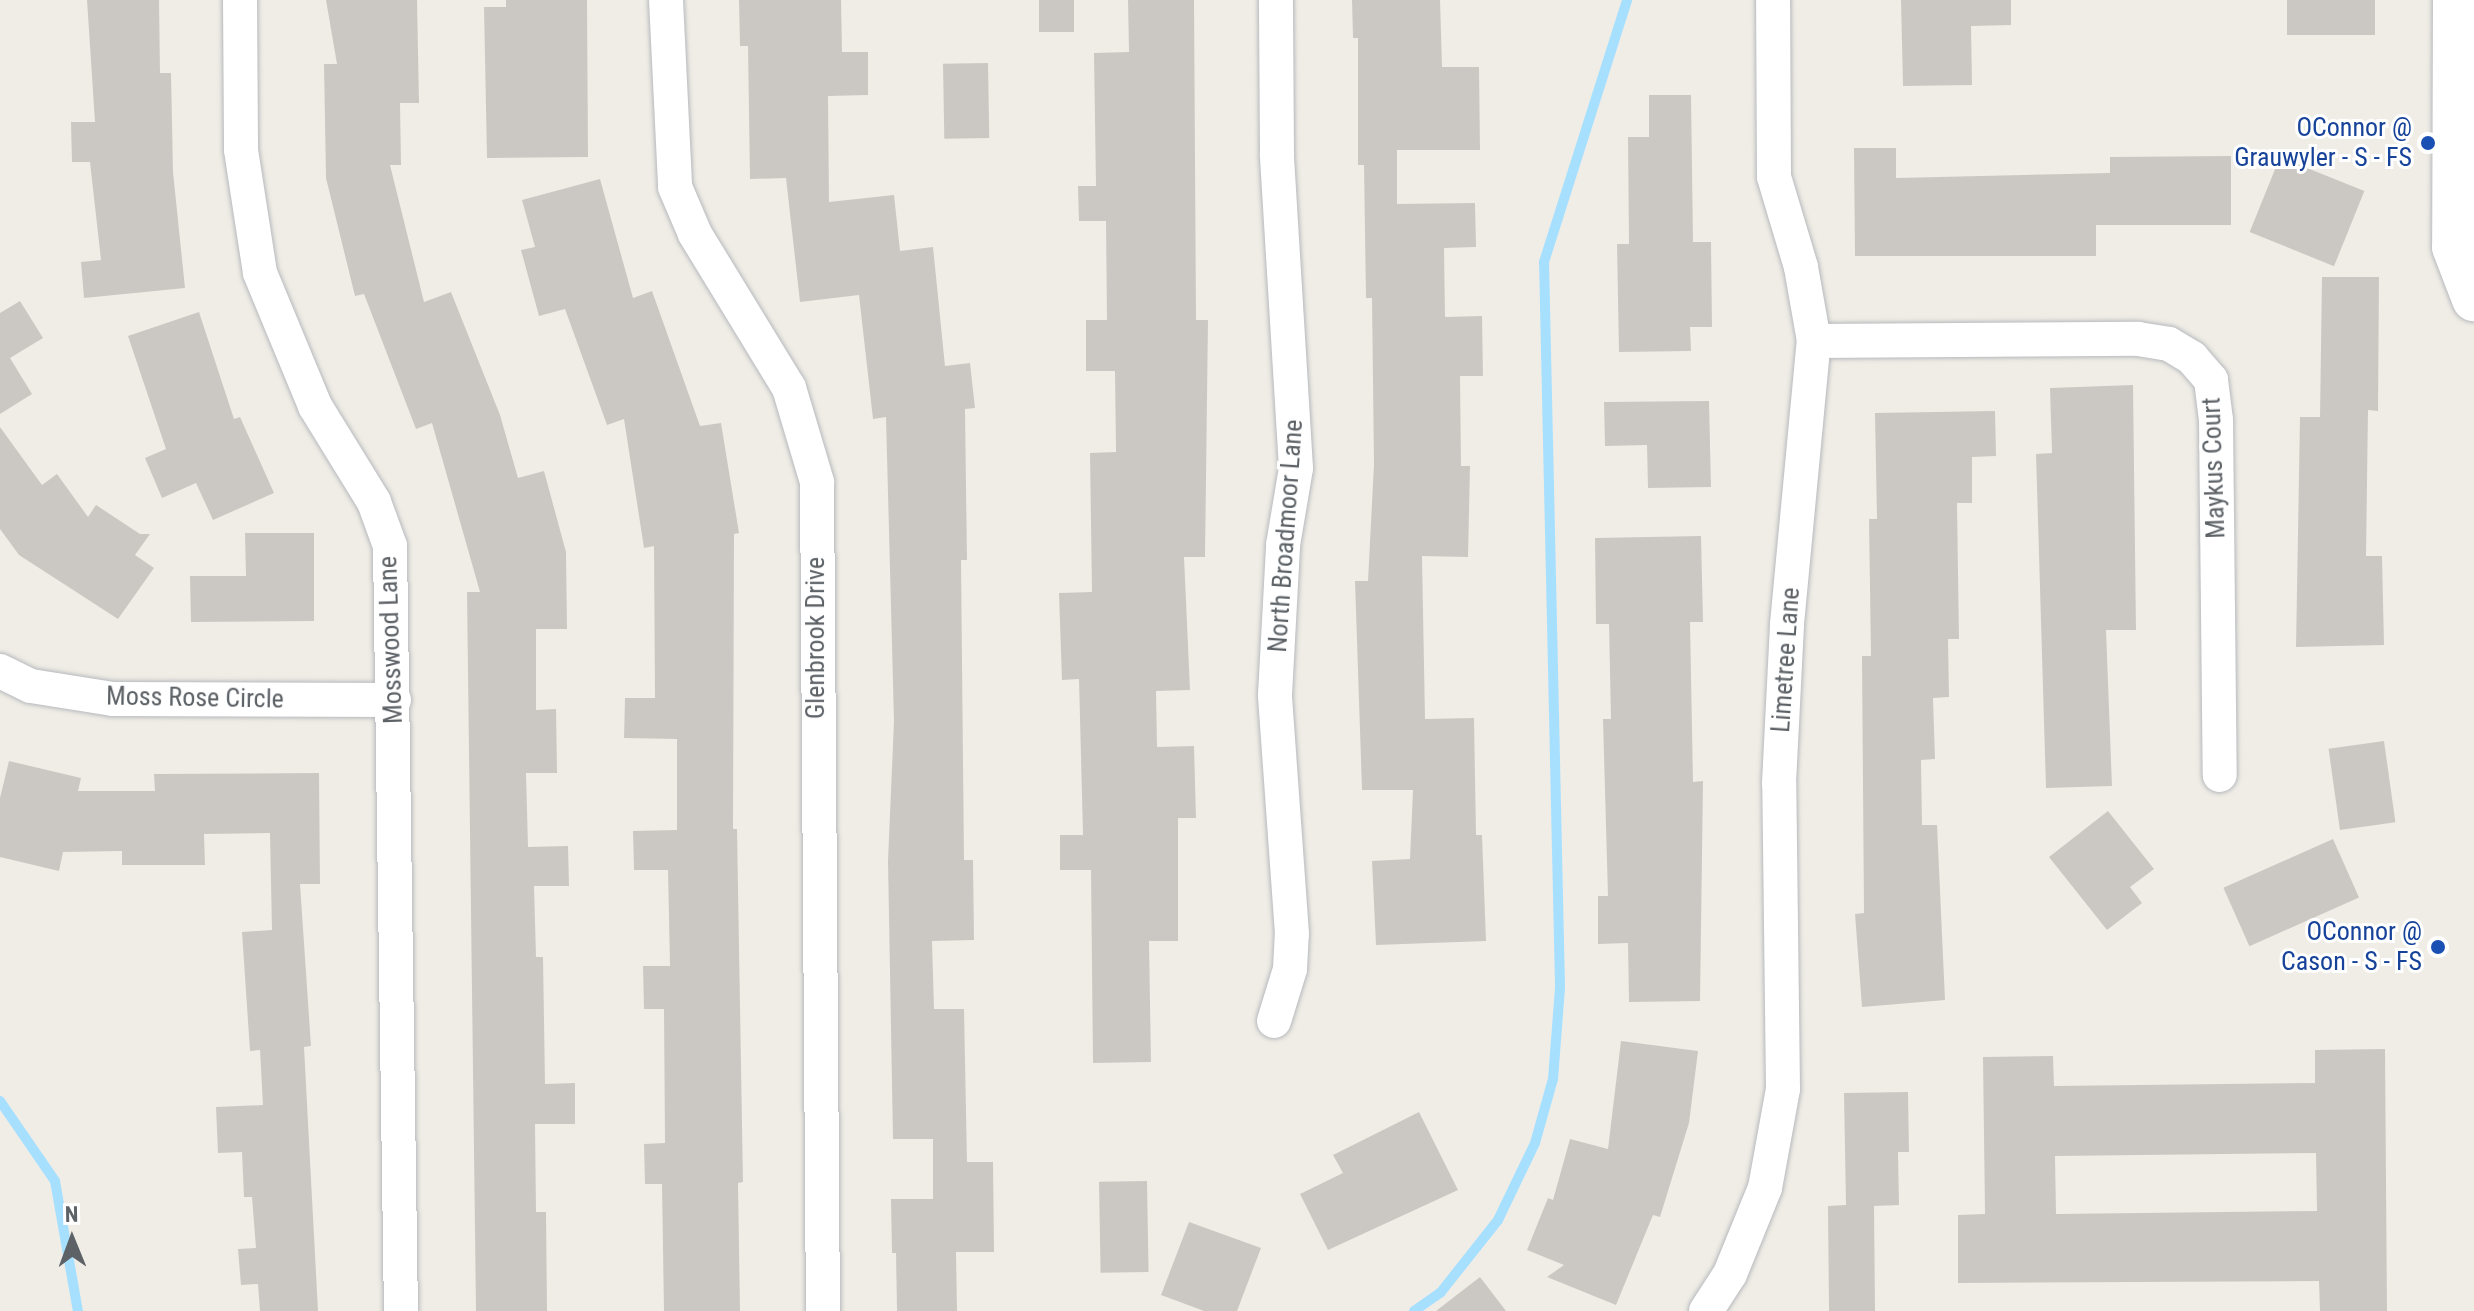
<!DOCTYPE html>
<style>
body{margin:0}
#map{position:relative;width:2474px;height:1311px;overflow:hidden;background:#f0ede6;font-family:"Roboto Condensed",sans-serif}
div>[style]{position:absolute}
.stream>*{height:10px;margin:-5px;padding:0 5px;transform-origin:5px;border-radius:5px;background:#a7e0ff}
.building>*{inset:0;background:#cbc8c3;transform-origin:0 0}
.roads{filter:drop-shadow(0 0 2px #b6b9bd) drop-shadow(0 0 2px #b6b9bd)}
.minor>*{height:34px;margin:-17px;padding:0 17px;transform-origin:17px;border-radius:17px;background:#fff}
.secondary>*{height:44px;margin:-22px;padding:0 22px;transform-origin:22px;border-radius:22px;background:#fff}
.dots>*{width:22px;height:22px;translate:-50% -50%;box-sizing:border-box;border:4px solid #fff;border-radius:50%}
span{translate:-50% -50%;white-space:nowrap;text-align:center;line-height:1.15;-webkit-text-stroke:6px #fff;paint-order:stroke}
.transit-label{font-size:26px;color:#164399}
.right{translate:-100% -50%;text-align:right}
.street-label{font-size:26px;color:#5d6267}
.north{position:absolute;left:32px;top:1199px;width:80px;height:80px;-webkit-text-stroke:6px #fff;paint-order:stroke;rotate:359deg;font-size:22px;font-weight:700;line-height:32px;text-align:center;color:#5d6267}
.north::after{content:'';display:block;margin:auto;width:28px;height:36px;background:#5d6267;clip-path:polygon(50% 0,100% 100%,50% 72%,0 100%)}
</style>
<div id="map">
<div class="stream">
<div style="left:0;top:1101px;width:97px;rotate:55.5deg"></div>
<div style="left:55px;top:1181px;width:132px;rotate:80deg"></div>
<div style="left:1414px;top:1311px;width:33px;rotate:-35deg"></div>
<div style="left:1441px;top:1292px;width:92px;rotate:-51.6deg"></div>
<div style="left:1498px;top:1220px;width:85px;rotate:-64.3deg"></div>
<div style="left:1535px;top:1143px;width:66px;rotate:-74.3deg"></div>
<div style="left:1553px;top:1079px;width:92px;rotate:-85.6deg"></div>
<div style="left:1560px;top:987px;width:725px;rotate:-91.26deg"></div>
<div style="left:1544px;top:262px;width:275px;rotate:-72.4deg"></div>
</div>
<div class="building">
<div style="clip-path:polygon(87px 0,159px 0,160px 73px,171px 73px,173px 172px,185px 288px,84px 298px,81px 262px,101px 260px,90px 162px,72px 162px,71px 122px,95px 122px)"></div>
<div style="clip-path:polygon(326px 0,417px 0,419px 103px,400px 103px,401px 165px,390px 165px,424px 302px,451px 292px,500px 415px,518px 478px,544px 471px,566px 552px,567px 629px,536px 629px,536px 710px,556px 709px,557px 773px,526px 773px,528px 847px,568px 846px,569px 886px,534px 886px,536px 957px,543px 957px,545px 1084px,575px 1083px,575px 1124px,535px 1124px,536px 1212px,546px 1212px,547px 1311px,476px 1311px,467px 592px,480px 592px,432px 423px,416px 429px,364px 294px,355px 296px,326px 178px,324px 64px,337px 64px)"></div>
<div style="clip-path:polygon(506px 0,587px 0,588px 157px,487px 158px,484px 7px,506px 7px)"></div>
<div style="clip-path:polygon(739px 0,841px 0,842px 52px,868px 52px,868px 95px,828px 96px,829px 202px,894px 195px,900px 251px,933px 247px,945px 366px,970px 363px,975px 408px,965px 409px,967px 560px,961px 560px,964px 860px,973px 860px,974px 940px,932px 941px,934px 1009px,964px 1009px,967px 1162px,993px 1162px,994px 1252px,956px 1252px,957px 1311px,897px 1311px,896px 1253px,892px 1253px,891px 1199px,933px 1199px,933px 1139px,893px 1139px,888px 861px,894px 721px,886px 417px,873px 419px,859px 295px,800px 302px,786px 178px,750px 179px,748px 46px,740px 46px)"></div>
<div style="left:1039px;top:0;width:35px;height:32px"></div>
<div style="clip-path:polygon(1128px 0,1194px 0,1196px 320px,1208px 320px,1205px 557px,1184px 557px,1190px 690px,1156px 691px,1157px 747px,1194px 746px,1196px 818px,1178px 818px,1178px 941px,1149px 941px,1151px 1062px,1093px 1063px,1091px 870px,1060px 870px,1060px 835px,1083px 835px,1079px 679px,1062px 680px,1059px 593px,1092px 592px,1090px 453px,1116px 452px,1115px 371px,1086px 371px,1086px 320px,1107px 320px,1106px 221px,1079px 221px,1078px 186px,1096px 186px,1094px 53px,1129px 52px)"></div>
<div style="clip-path:polygon(1352px 0,1440px 0,1442px 67px,1479px 67px,1480px 150px,1397px 150px,1397px 204px,1475px 203px,1476px 247px,1444px 248px,1445px 317px,1482px 316px,1483px 376px,1460px 376px,1461px 466px,1470px 466px,1468px 557px,1422px 556px,1425px 719px,1474px 718px,1476px 835px,1482px 835px,1486px 941px,1376px 945px,1372px 861px,1410px 859px,1413px 790px,1362px 790px,1355px 581px,1368px 581px,1374px 464px,1372px 298px,1366px 298px,1364px 165px,1358px 165px,1358px 38px,1353px 38px)"></div>
<div style="clip-path:polygon(1901px 0,2011px 0,2011px 25px,1971px 26px,1972px 85px,1903px 86px)"></div>
<div style="left:2287px;top:0;width:88px;height:35px"></div>
<div style="left:988px;top:63px;width:75px;height:45px;rotate:89deg"></div>
<div style="clip-path:polygon(1649px 95px,1691px 95px,1693px 242px,1711px 242px,1712px 327px,1690px 327px,1691px 351px,1619px 352px,1617px 244px,1629px 244px,1628px 137px,1649px 137px)"></div>
<div style="clip-path:polygon(1854px 148px,1896px 148px,1896px 178px,2110px 173px,2110px 157px,2231px 156px,2231px 225px,2096px 225px,2096px 256px,1855px 256px)"></div>
<div style="left:2280px;top:157px;width:91px;height:81px;rotate:22deg"></div>
<div style="clip-path:polygon(600px 179px,633px 298px,652px 291px,700px 426px,721px 423px,739px 533px,734px 534px,733px 829px,737px 829px,743px 1182px,738px 1183px,740px 1311px,664px 1311px,662px 1184px,645px 1184px,644px 1144px,665px 1143px,664px 1009px,644px 1009px,643px 966px,670px 966px,668px 870px,634px 870px,633px 831px,677px 830px,677px 739px,624px 738px,625px 698px,655px 698px,654px 546px,644px 548px,624px 419px,607px 425px,565px 309px,539px 316px,521px 250px,535px 247px,522px 200px)"></div>
<div style="clip-path:polygon(2322px 277px,2379px 277px,2378px 411px,2368px 410px,2366px 556px,2382px 556px,2384px 645px,2296px 647px,2300px 417px,2320px 417px)"></div>
<div style="clip-path:polygon(20px 301px,43px 338px,10px 358px,32px 394px,0 414px,0 313px)"></div>
<div style="clip-path:polygon(199px 312px,234px 419px,240px 417px,274px 493px,213px 520px,196px 483px,162px 498px,145px 458px,166px 449px,128px 336px)"></div>
<div style="clip-path:polygon(2133px 385px,2136px 630px,2106px 630px,2112px 786px,2046px 788px,2036px 454px,2052px 453px,2050px 388px)"></div>
<div style="clip-path:polygon(1709px 401px,1711px 487px,1648px 488px,1647px 445px,1605px 446px,1604px 402px)"></div>
<div style="clip-path:polygon(1995px 411px,1996px 456px,1972px 457px,1972px 503px,1957px 503px,1959px 639px,1948px 639px,1949px 697px,1933px 698px,1935px 759px,1921px 760px,1922px 825px,1937px 825px,1945px 1000px,1862px 1007px,1855px 914px,1864px 913px,1862px 656px,1871px 656px,1869px 519px,1877px 519px,1875px 413px)"></div>
<div style="clip-path:polygon(0 427px,42px 485px,57px 474px,88px 517px,96px 505px,140px 534px,150px 534px,135px 555px,154px 568px,118px 619px,19px 555px,0 529px)"></div>
<div style="clip-path:polygon(245px 533px,314px 533px,314px 621px,191px 622px,190px 576px,246px 576px)"></div>
<div style="clip-path:polygon(1701px 536px,1703px 622px,1690px 622px,1693px 782px,1703px 781px,1700px 1001px,1629px 1002px,1628px 943px,1598px 944px,1598px 896px,1608px 896px,1603px 719px,1611px 719px,1609px 624px,1596px 624px,1595px 538px)"></div>
<div style="left:2384px;top:741px;width:82px;height:56px;rotate:82deg"></div>
<div style="clip-path:polygon(9px 761px,81px 778px,78px 791px,155px 791px,154px 774px,319px 773px,320px 884px,300px 884px,311px 1046px,304px 1047px,318px 1311px,260px 1311px,258px 1284px,241px 1285px,238px 1249px,256px 1248px,252px 1197px,244px 1197px,242px 1152px,218px 1153px,216px 1107px,263px 1105px,260px 1050px,250px 1051px,242px 932px,272px 930px,270px 833px,204px 834px,205px 865px,122px 865px,122px 851px,63px 852px,59px 871px,0 857px,0 798px)"></div>
<div style="clip-path:polygon(2108px 811px,2154px 869px,2130px 887px,2142px 903px,2107px 930px,2049px 857px)"></div>
<div style="left:2333px;top:839px;width:64px;height:120px;rotate:66deg"></div>
<div style="clip-path:polygon(1621px 1041px,1698px 1051px,1689px 1123px,1660px 1217px,1653px 1215px,1616px 1305px,1547px 1277px,1564px 1265px,1527px 1250px,1548px 1198px,1553px 1200px,1570px 1139px,1608px 1149px)"></div>
<div style="clip-path:polygon(evenodd,2385px 1049px,2387px 1311px,2320px 1311px,2319px 1281px,1958px 1283px,1958px 1215px,1985px 1214px,1983px 1057px,2053px 1056px,2054px 1086px,2315px 1083px,2315px 1050px,2385px 1049px,2316px 1153px,2317px 1211px,2056px 1214px,2055px 1156px,2316px 1153px)"></div>
<div style="clip-path:polygon(1908px 1092px,1909px 1152px,1898px 1152px,1899px 1205px,1874px 1206px,1875px 1311px,1829px 1311px,1828px 1206px,1846px 1205px,1844px 1093px)"></div>
<div style="clip-path:polygon(1419px 1112px,1458px 1190px,1328px 1250px,1300px 1194px,1343px 1173px,1333px 1155px)"></div>
<div style="left:1147px;top:1181px;width:91px;height:48px;rotate:89deg"></div>
<div style="clip-path:polygon(1189px 1222px,1261px 1248px,1237px 1311px,1204px 1311px,1161px 1295px)"></div>
<div style="clip-path:polygon(1480px 1277px,1506px 1311px,1436px 1311px)"></div>
</div>
<div class="roads">
<div class="minor">
<div style="left:240px;top:0;width:150px;rotate:89.6deg"></div>
<div style="left:241px;top:150px;width:124px;rotate:81.2deg"></div>
<div style="left:260px;top:273px;width:144px;rotate:67.5deg"></div>
<div style="left:315px;top:406px;width:113px;rotate:58.4deg"></div>
<div style="left:374px;top:502px;width:47px;rotate:70deg"></div>
<div style="left:390px;top:546px;width:765px;rotate:89.18deg"></div>
<div style="left:666px;top:0;width:187px;rotate:87.2deg"></div>
<div style="left:675px;top:187px;width:51px;rotate:66.9deg"></div>
<div style="left:695px;top:234px;width:180px;rotate:58.6deg"></div>
<div style="left:789px;top:388px;width:98px;rotate:73.4deg"></div>
<div style="left:817px;top:482px;width:829px;rotate:89.59deg"></div>
<div style="left:1814px;top:341px;width:324px;rotate:-0.4deg"></div>
<div style="left:2138px;top:339px;width:31px;rotate:9deg"></div>
<div style="left:2169px;top:344px;width:27px;rotate:31deg"></div>
<div style="left:2192px;top:358px;width:29px;rotate:49deg"></div>
<div style="left:2211px;top:380px;width:40px;rotate:82.9deg"></div>
<div style="left:2216px;top:420px;width:355px;rotate:89.4deg"></div>
<div style="left:0;top:671px;width:34px;rotate:26deg"></div>
<div style="left:31px;top:686px;width:83px;rotate:9deg"></div>
<div style="left:113px;top:699px;width:281px;rotate:0.2deg"></div>
<div style="left:1274px;top:1021px;width:54px;rotate:-72.9deg"></div>
<div style="left:1290px;top:969px;width:35px;rotate:-87deg"></div>
<div style="left:1292px;top:934px;width:240px;rotate:-94.1deg"></div>
<div style="left:1275px;top:695px;width:150px;rotate:-86.9deg"></div>
<div style="left:1283px;top:545px;width:78px;rotate:-80.4deg"></div>
<div style="left:1296px;top:468px;width:315px;rotate:-93.5deg"></div>
<div style="left:1277px;top:154px;width:154px;rotate:-90.4deg"></div>
<div style="left:1706px;top:1311px;width:44px;rotate:-57deg"></div>
<div style="left:1730px;top:1274px;width:93px;rotate:-67.9deg"></div>
<div style="left:1765px;top:1188px;width:101px;rotate:-79.7deg"></div>
<div style="left:1783px;top:1089px;width:306px;rotate:-90.7deg"></div>
<div style="left:1779px;top:783px;width:159px;rotate:-87.1deg"></div>
<div style="left:1787px;top:624px;width:284px;rotate:-84.6deg"></div>
<div style="left:1814px;top:341px;width:75px;rotate:-100deg"></div>
<div style="left:1801px;top:267px;width:94px;rotate:-106.7deg"></div>
<div style="left:1774px;top:177px;width:177px;rotate:-90.3deg"></div>
</div>
<div class="secondary">
<div style="left:2455px;top:0;width:247px;rotate:90.2deg"></div>
<div style="left:2454px;top:247px;width:56px;rotate:69deg"></div>
</div>
</div>
<div class="dots">
<div style="left:2428px;top:143px;background:#1a4fb4"></div>
<div style="left:2438px;top:947px;background:#1a4fb4"></div>
</div>
<div class="transit-label">
<span class="right" style="left:2412px;top:143px">OConnor @<br>Grauwyler - S - FS</span>
<span class="right" style="left:2422px;top:947px">OConnor @<br>Cason - S - FS</span>
</div>
<div class="street-label">
<span style="left:2214px;top:468px;rotate:-92deg">Maykus Court</span>
<span style="left:1286px;top:536px;rotate:-86deg">North Broadmoor Lane</span>
<span style="left:816px;top:638px;rotate:-90deg">Glenbrook Drive</span>
<span style="left:391px;top:640px;rotate:-92deg">Mosswood Lane</span>
<span style="left:1786px;top:660px;rotate:-86deg">Limetree Lane</span>
<span style="left:195px;top:698px;rotate:1deg">Moss Rose Circle</span>
</div>
<div class="north">N</div>
</div>
